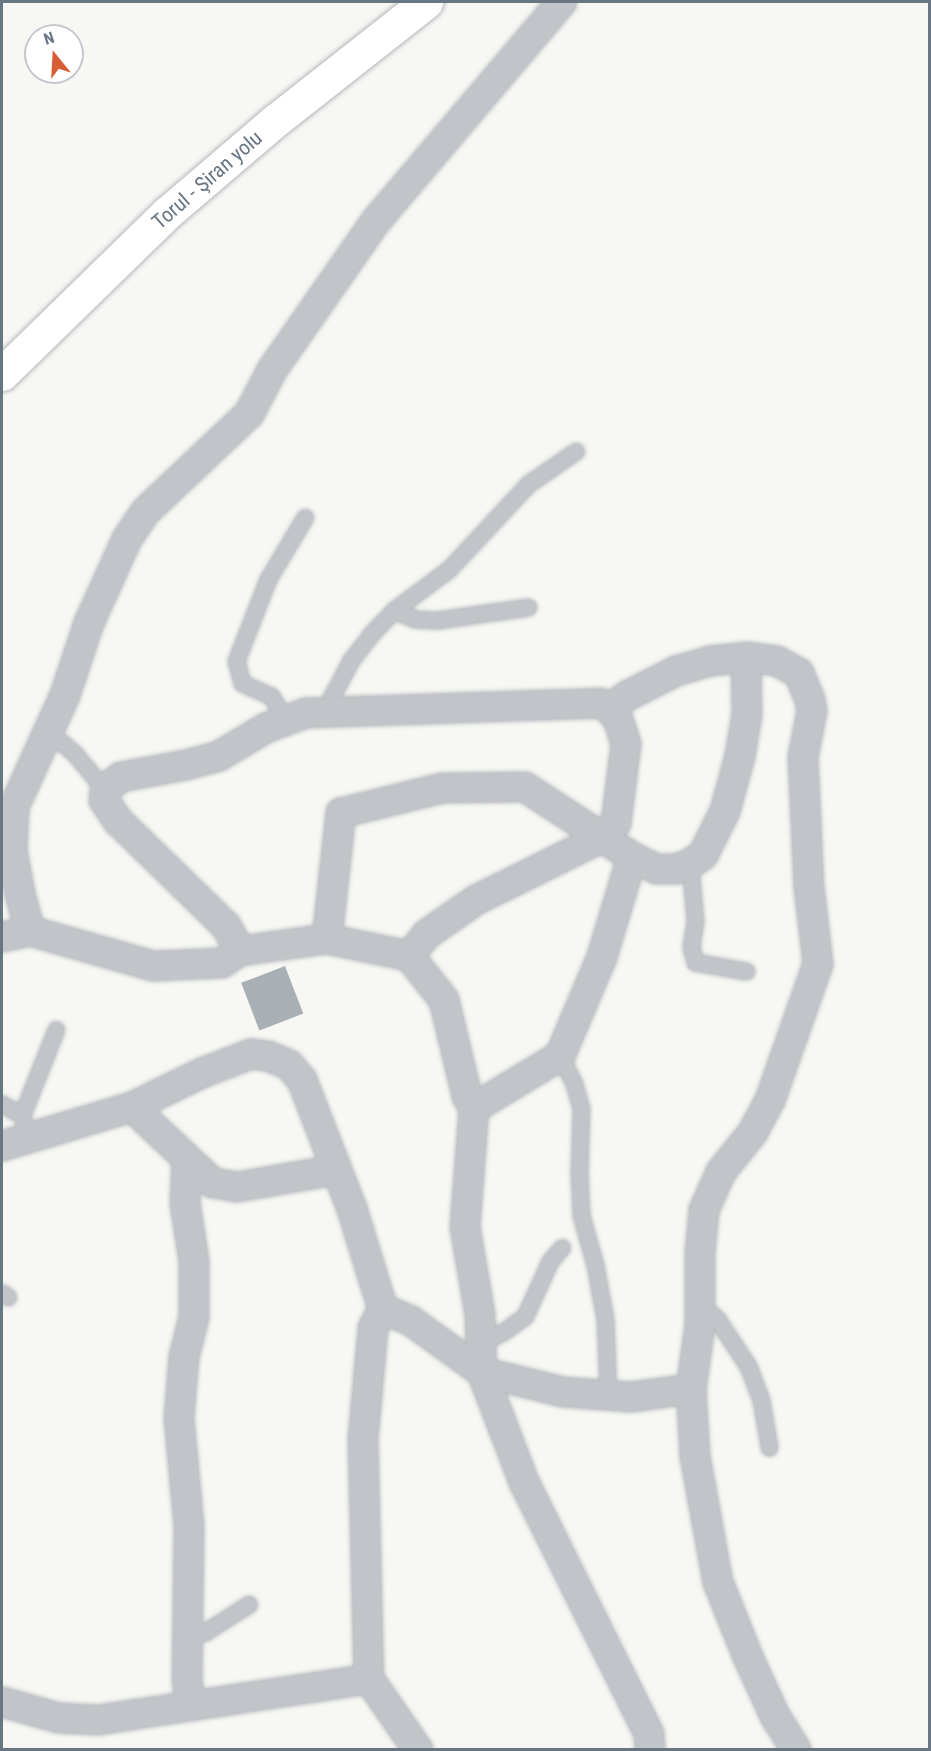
<!DOCTYPE html>
<meta charset="utf-8">
<style>
body{margin:0}
#map{position:relative;width:931px;height:1751px;overflow:hidden;background:#f7f7f4;font-family:"Roboto Condensed",sans-serif}
div>[style]{position:absolute}
.building>*{inset:0;background:#a8afb5;transform-origin:0 0}
.roads{filter:drop-shadow(0 0 2px #b3b8bc) drop-shadow(0 0 2px #b3b8bc)}
.lane>*{height:15px;margin:-7.5px;padding:0 7.5px;transform-origin:7.5px;border-radius:7.5px;background:#c1c4c8}
.street>*{height:28px;margin:-14px;padding:0 14px;transform-origin:14px;border-radius:14px;background:#c1c4c8}
.secondary>*{height:33px;margin:-16.5px;padding:0 16.5px;transform-origin:16.5px;border-radius:16.5px;background:#fff}
span{translate:-50% -50%;white-space:nowrap;text-align:center;line-height:1.15;-webkit-text-stroke:6px #fff;paint-order:stroke}
.street-label{font-size:21px;color:#687683}
.frame{position:absolute;inset:0;border:3px solid #687683;pointer-events:none}
.north{position:absolute;left:24px;top:24px;width:60px;height:60px;box-sizing:border-box;background:#fff;border:2px solid #c3c8cd;border-radius:50%;rotate:342deg;font-size:16px;font-weight:700;line-height:24px;text-align:center;color:#687683}
.north::after{content:'';display:block;margin:auto;width:21px;height:27px;background:#d75e34;clip-path:polygon(50% 0,100% 100%,50% 72%,0 100%)}
</style>
<div id="map">
<div class="building">
<div style="left:285px;top:966px;width:51px;height:47px;rotate:69deg"></div>
</div>
<div class="roads">
<div class="lane">
<div style="left:394px;top:610px;width:23px;rotate:23deg"></div>
<div style="left:415px;top:619px;width:22px;rotate:3deg"></div>
<div style="left:437px;top:620px;width:92px;rotate:-8.1deg"></div>
<div style="left:323px;top:713px;width:60px;rotate:-62.2deg"></div>
<div style="left:351px;top:660px;width:33px;rotate:-52deg"></div>
<div style="left:371px;top:634px;width:33px;rotate:-46deg"></div>
<div style="left:394px;top:610px;width:69px;rotate:-36.7deg"></div>
<div style="left:449px;top:569px;width:116px;rotate:-47.1deg"></div>
<div style="left:528px;top:484px;width:58px;rotate:-34.5deg"></div>
<div style="left:284px;top:719px;width:26px;rotate:-119deg"></div>
<div style="left:271px;top:696px;width:32px;rotate:-156deg"></div>
<div style="left:242px;top:683px;width:23px;rotate:-105deg"></div>
<div style="left:236px;top:661px;width:88px;rotate:-68.7deg"></div>
<div style="left:268px;top:579px;width:72px;rotate:-59.2deg"></div>
<div style="left:45px;top:736px;width:17px;rotate:21deg"></div>
<div style="left:61px;top:742px;width:17px;rotate:40deg"></div>
<div style="left:74px;top:753px;width:48px;rotate:50deg"></div>
<div style="left:690px;top:864px;width:57px;rotate:85deg"></div>
<div style="left:695px;top:921px;width:26px;rotate:99deg"></div>
<div style="left:691px;top:947px;width:16px;rotate:75deg"></div>
<div style="left:695px;top:962px;width:52px;rotate:10deg"></div>
<div style="left:560px;top:1056px;width:31px;rotate:63deg"></div>
<div style="left:574px;top:1084px;width:26px;rotate:74deg"></div>
<div style="left:581px;top:1109px;width:62px;rotate:91.8deg"></div>
<div style="left:579px;top:1171px;width:44px;rotate:87.4deg"></div>
<div style="left:581px;top:1215px;width:52px;rotate:74.4deg"></div>
<div style="left:595px;top:1265px;width:55px;rotate:79.5deg"></div>
<div style="left:605px;top:1319px;width:76px;rotate:87.7deg"></div>
<div style="left:2px;top:1104px;width:23px;rotate:29deg"></div>
<div style="left:22px;top:1115px;width:9px;rotate:77deg"></div>
<div style="left:22px;top:1115px;width:92px;rotate:-68.4deg"></div>
<div style="left:2px;top:1293px;width:7px;rotate:34deg"></div>
<div style="left:700px;top:1304px;width:23px;rotate:41deg"></div>
<div style="left:717px;top:1319px;width:56px;rotate:56.6deg"></div>
<div style="left:748px;top:1366px;width:36px;rotate:69deg"></div>
<div style="left:761px;top:1400px;width:48px;rotate:80.3deg"></div>
<div style="left:481px;top:1343px;width:25px;rotate:-27deg"></div>
<div style="left:503px;top:1332px;width:27px;rotate:-36deg"></div>
<div style="left:525px;top:1316px;width:60px;rotate:-65.6deg"></div>
<div style="left:550px;top:1261px;width:18px;rotate:-49deg"></div>
<div style="left:188px;top:1637px;width:18px;rotate:-16deg"></div>
<div style="left:205px;top:1632px;width:52px;rotate:-32.5deg"></div>
</div>
<div class="street">
<div style="left:609px;top:709px;width:22px;rotate:-36deg"></div>
<div style="left:627px;top:696px;width:55px;rotate:-27deg"></div>
<div style="left:676px;top:671px;width:35px;rotate:-16deg"></div>
<div style="left:710px;top:661px;width:36px;rotate:-6deg"></div>
<div style="left:746px;top:657px;width:31px;rotate:7deg"></div>
<div style="left:777px;top:661px;width:25px;rotate:29deg"></div>
<div style="left:799px;top:673px;width:29px;rotate:68deg"></div>
<div style="left:810px;top:700px;width:11px;rotate:80deg"></div>
<div style="left:812px;top:711px;width:47px;rotate:101.1deg"></div>
<div style="left:803px;top:757px;width:130px;rotate:87.4deg"></div>
<div style="left:809px;top:887px;width:78px;rotate:83.3deg"></div>
<div style="left:818px;top:964px;width:144px;rotate:109.4deg"></div>
<div style="left:770px;top:1100px;width:36px;rotate:118deg"></div>
<div style="left:753px;top:1132px;width:51px;rotate:128.7deg"></div>
<div style="left:721px;top:1172px;width:42px;rotate:114.1deg"></div>
<div style="left:704px;top:1210px;width:43px;rotate:95.3deg"></div>
<div style="left:700px;top:1253px;width:72px;rotate:90deg"></div>
<div style="left:700px;top:1325px;width:65px;rotate:98deg"></div>
<div style="left:691px;top:1389px;width:67px;rotate:86.6deg"></div>
<div style="left:695px;top:1456px;width:128px;rotate:79.7deg"></div>
<div style="left:718px;top:1582px;width:81px;rotate:68.2deg"></div>
<div style="left:748px;top:1657px;width:65px;rotate:65.4deg"></div>
<div style="left:775px;top:1716px;width:40px;rotate:58deg"></div>
<div style="left:632px;top:857px;width:28px;rotate:26deg"></div>
<div style="left:657px;top:869px;width:19px"></div>
<div style="left:676px;top:869px;width:15px;rotate:-20deg"></div>
<div style="left:690px;top:864px;width:16px;rotate:-35deg"></div>
<div style="left:703px;top:855px;width:49px;rotate:-63.4deg"></div>
<div style="left:725px;top:811px;width:57px;rotate:-74.7deg"></div>
<div style="left:740px;top:756px;width:43px;rotate:-80.5deg"></div>
<div style="left:747px;top:714px;width:57px;rotate:-91deg"></div>
<div style="left:30px;top:931px;width:38px;rotate:-105deg"></div>
<div style="left:20px;top:894px;width:45px;rotate:-100.3deg"></div>
<div style="left:12px;top:850px;width:43px;rotate:-87.3deg"></div>
<div style="left:14px;top:807px;width:123px;rotate:-65.5deg"></div>
<div style="left:65px;top:695px;width:76px;rotate:-71.6deg"></div>
<div style="left:89px;top:623px;width:92px;rotate:-65.7deg"></div>
<div style="left:127px;top:539px;width:32px;rotate:-56deg"></div>
<div style="left:145px;top:512px;width:143px;rotate:-43.3deg"></div>
<div style="left:249px;top:414px;width:50px;rotate:-62.4deg"></div>
<div style="left:272px;top:370px;width:182px;rotate:-55.1deg"></div>
<div style="left:376px;top:221px;width:287px;rotate:-49.7deg"></div>
<div style="left:2px;top:937px;width:29px;rotate:-12deg"></div>
<div style="left:30px;top:931px;width:128px;rotate:15.9deg"></div>
<div style="left:153px;top:966px;width:69px;rotate:-2.5deg"></div>
<div style="left:222px;top:963px;width:22px;rotate:-34deg"></div>
<div style="left:240px;top:951px;width:88px;rotate:-7.9deg"></div>
<div style="left:327px;top:939px;width:84px;rotate:11.7deg"></div>
<div style="left:409px;top:956px;width:56px;rotate:51.5deg"></div>
<div style="left:444px;top:1000px;width:99px;rotate:76.5deg"></div>
<div style="left:467px;top:1096px;width:14px;rotate:60deg"></div>
<div style="left:474px;top:1108px;width:119px;rotate:94.3deg"></div>
<div style="left:465px;top:1227px;width:89px;rotate:80.3deg"></div>
<div style="left:480px;top:1315px;width:57px;rotate:88deg"></div>
<div style="left:482px;top:1372px;width:118px;rotate:69.1deg"></div>
<div style="left:524px;top:1482px;width:281px;rotate:63.6deg"></div>
<div style="left:649px;top:1734px;width:16px;rotate:86deg"></div>
<div style="left:327px;top:939px;width:127px;rotate:-83.7deg"></div>
<div style="left:341px;top:813px;width:105px;rotate:-13.8deg"></div>
<div style="left:443px;top:788px;width:82px;rotate:-0.7deg"></div>
<div style="left:525px;top:787px;width:128px;rotate:33.2deg"></div>
<div style="left:632px;top:857px;width:104px;rotate:106.7deg"></div>
<div style="left:602px;top:957px;width:108px;rotate:113deg"></div>
<div style="left:560px;top:1056px;width:100px;rotate:148.8deg"></div>
<div style="left:240px;top:951px;width:29px;rotate:-119deg"></div>
<div style="left:226px;top:926px;width:151px;rotate:-135.8deg"></div>
<div style="left:118px;top:821px;width:25px;rotate:-124deg"></div>
<div style="left:104px;top:800px;width:10px;rotate:-84deg"></div>
<div style="left:105px;top:790px;width:11px;rotate:-41deg"></div>
<div style="left:113px;top:783px;width:10px;rotate:-37deg"></div>
<div style="left:121px;top:777px;width:66px;rotate:-10.5deg"></div>
<div style="left:186px;top:765px;width:34px;rotate:-15deg"></div>
<div style="left:219px;top:756px;width:55px;rotate:-30.8deg"></div>
<div style="left:266px;top:728px;width:43px;rotate:-20.6deg"></div>
<div style="left:306px;top:713px;width:294px;rotate:-1.9deg"></div>
<div style="left:600px;top:703px;width:11px;rotate:34deg"></div>
<div style="left:609px;top:709px;width:13px;rotate:48deg"></div>
<div style="left:618px;top:719px;width:26px;rotate:72deg"></div>
<div style="left:626px;top:744px;width:80px;rotate:97.2deg"></div>
<div style="left:616px;top:823px;width:21px;rotate:135deg"></div>
<div style="left:601px;top:838px;width:140px;rotate:153.6deg"></div>
<div style="left:476px;top:900px;width:60px;rotate:145.2deg"></div>
<div style="left:427px;top:934px;width:28px;rotate:129deg"></div>
<div style="left:132px;top:1107px;width:111px;rotate:43.2deg"></div>
<div style="left:213px;top:1183px;width:24px;rotate:9deg"></div>
<div style="left:237px;top:1187px;width:99px;rotate:-9.8deg"></div>
<div style="left:2px;top:1146px;width:136px;rotate:-16.7deg"></div>
<div style="left:132px;top:1107px;width:78px;rotate:-25.9deg"></div>
<div style="left:202px;top:1073px;width:53px;rotate:-21.2deg"></div>
<div style="left:251px;top:1054px;width:17px;rotate:7deg"></div>
<div style="left:268px;top:1056px;width:23px;rotate:23deg"></div>
<div style="left:289px;top:1065px;width:20px;rotate:49deg"></div>
<div style="left:302px;top:1080px;width:138px;rotate:68.8deg"></div>
<div style="left:352px;top:1209px;width:105px;rotate:72.8deg"></div>
<div style="left:383px;top:1309px;width:21px;rotate:118deg"></div>
<div style="left:373px;top:1328px;width:111px;rotate:95.1deg"></div>
<div style="left:363px;top:1439px;width:240px;rotate:88.6deg"></div>
<div style="left:369px;top:1679px;width:86px;rotate:55.4deg"></div>
<div style="left:187px;top:1160px;width:43px;rotate:92.7deg"></div>
<div style="left:185px;top:1203px;width:59px;rotate:81.2deg"></div>
<div style="left:194px;top:1261px;width:56px;rotate:90deg"></div>
<div style="left:194px;top:1317px;width:41px;rotate:104deg"></div>
<div style="left:184px;top:1357px;width:61px;rotate:94.7deg"></div>
<div style="left:179px;top:1418px;width:108px;rotate:84.7deg"></div>
<div style="left:189px;top:1526px;width:153px;rotate:90.7deg"></div>
<div style="left:187px;top:1679px;width:27px;rotate:82deg"></div>
<div style="left:383px;top:1309px;width:30px;rotate:23deg"></div>
<div style="left:411px;top:1321px;width:87px;rotate:35.7deg"></div>
<div style="left:482px;top:1372px;width:83px;rotate:13.9deg"></div>
<div style="left:563px;top:1392px;width:68px;rotate:4.2deg"></div>
<div style="left:631px;top:1397px;width:61px;rotate:-7.6deg"></div>
<div style="left:2px;top:1702px;width:59px;rotate:15.7deg"></div>
<div style="left:59px;top:1718px;width:39px;rotate:3deg"></div>
<div style="left:98px;top:1720px;width:274px;rotate:-8.6deg"></div>
</div>
<div class="secondary">
<div style="left:2px;top:374px;width:231px;rotate:-44.3deg"></div>
<div style="left:167px;top:213px;width:143px;rotate:-40.5deg"></div>
<div style="left:276px;top:120px;width:191px;rotate:-38.2deg"></div>
</div>
</div>
<div class="street-label">
<span style="left:207px;top:180px;rotate:-41deg">Torul - Şiran yolu</span>
</div>
<div class="frame"></div>
<div class="north">N</div>
</div>
